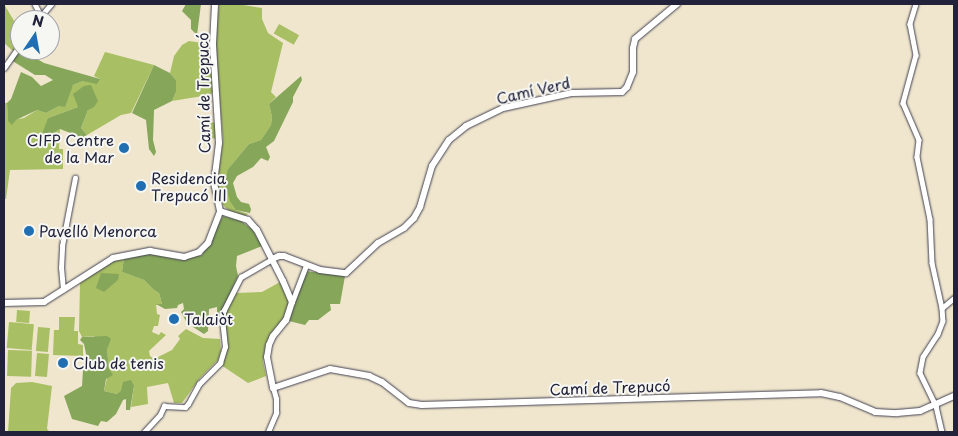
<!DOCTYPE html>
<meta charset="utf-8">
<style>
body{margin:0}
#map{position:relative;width:958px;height:436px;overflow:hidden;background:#efe6cd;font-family:"Playpen Sans",sans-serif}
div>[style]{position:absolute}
.green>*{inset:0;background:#a8bf64;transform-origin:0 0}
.forest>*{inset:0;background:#86a65a}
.roads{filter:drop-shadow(0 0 1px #413f51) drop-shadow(0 0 1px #413f51)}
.street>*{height:4.5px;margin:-2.25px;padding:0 2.25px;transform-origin:2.25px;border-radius:2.25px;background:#fff}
.secondary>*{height:6px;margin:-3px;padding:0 3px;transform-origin:3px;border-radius:3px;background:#fff}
.dots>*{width:14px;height:14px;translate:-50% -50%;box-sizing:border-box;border:2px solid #f6f6f2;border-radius:50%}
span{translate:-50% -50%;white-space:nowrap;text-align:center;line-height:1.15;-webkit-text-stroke:4px #f6f6f2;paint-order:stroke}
.street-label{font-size:15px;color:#22223b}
.poi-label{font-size:15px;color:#22223b}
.right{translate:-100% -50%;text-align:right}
.left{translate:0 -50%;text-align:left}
.frame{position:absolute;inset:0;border:5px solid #22223b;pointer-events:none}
.north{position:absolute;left:10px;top:10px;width:50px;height:50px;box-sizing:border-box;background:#f6f6f2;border:1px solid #a1a1a9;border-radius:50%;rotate:12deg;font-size:14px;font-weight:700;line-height:20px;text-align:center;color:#22223b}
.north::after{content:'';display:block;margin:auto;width:18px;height:22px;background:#1f6fb2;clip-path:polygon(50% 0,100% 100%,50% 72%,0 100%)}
</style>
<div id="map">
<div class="green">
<div style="clip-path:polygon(4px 4px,20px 31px,20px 41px,13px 51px,4px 43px)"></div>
<div style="clip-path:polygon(219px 4px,237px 4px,262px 8px,262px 19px,268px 33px,283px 43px,271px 92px,276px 97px,269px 104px,272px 117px,271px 125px,261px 140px,249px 144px,228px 169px,236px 210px,248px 214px,244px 217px,229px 211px,223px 205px,217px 183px,223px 140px,215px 41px)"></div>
<div style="left:279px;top:24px;width:23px;height:11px;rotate:29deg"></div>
<div style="clip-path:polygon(189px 41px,210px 44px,214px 92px,209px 95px,172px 101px,176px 92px,176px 80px,170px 73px,174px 56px,182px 45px)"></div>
<div style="clip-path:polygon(105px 52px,154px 65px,131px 113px,121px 115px,87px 135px,81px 128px,88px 110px,78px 107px,48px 118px,49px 136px,60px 129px,59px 149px,63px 149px,63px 169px,10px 170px,6px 199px,4px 199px,4px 103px,7px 103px,8px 121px,24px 118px,37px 110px,46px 113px,59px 106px,73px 85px,83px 81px,100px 79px,94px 76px)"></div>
<div style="left:216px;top:122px;width:16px;height:13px;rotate:83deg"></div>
<div style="clip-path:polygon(124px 258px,122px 272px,144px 280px,154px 290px,159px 293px,162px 304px,156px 305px,157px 314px,160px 315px,158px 326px,154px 326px,152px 332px,159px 335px,161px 332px,166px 335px,149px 351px,150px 356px,154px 359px,172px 350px,180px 339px,178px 336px,186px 329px,203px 338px,220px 339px,221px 351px,218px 360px,200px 378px,182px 403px,174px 403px,168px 383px,147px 387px,148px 404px,131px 407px,134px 386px,117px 394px,104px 391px,109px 369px,107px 349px,94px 336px,82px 337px,79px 331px,80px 283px,112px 261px)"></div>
<div style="clip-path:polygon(280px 282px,289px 303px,284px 320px,274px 329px,268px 341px,263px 361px,266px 376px,248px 383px,221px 365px,227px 342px,224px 314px,236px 293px,262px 292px)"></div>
<div style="left:17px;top:310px;width:13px;height:12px;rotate:4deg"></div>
<div style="clip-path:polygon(59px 317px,75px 317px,74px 331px,78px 331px,78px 344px,83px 345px,83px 356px,53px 355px,54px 330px,59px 330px)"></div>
<div style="left:9px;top:322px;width:25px;height:26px;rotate:5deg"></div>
<div style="left:38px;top:327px;width:12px;height:24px;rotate:5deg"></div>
<div style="left:8px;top:350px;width:24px;height:26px;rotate:2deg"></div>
<div style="left:37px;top:353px;width:12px;height:23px;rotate:5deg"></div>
<div style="clip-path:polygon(32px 382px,52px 386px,47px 429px,50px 432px,8px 432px,11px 388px,16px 383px)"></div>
</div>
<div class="forest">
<div style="clip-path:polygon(186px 4px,201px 4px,197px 35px,191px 29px,191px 20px,182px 11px)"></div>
<div style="clip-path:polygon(20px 49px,44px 63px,100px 79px,97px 84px,83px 81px,73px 85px,65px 107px,59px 106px,46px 113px,37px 110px,16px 120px,12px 125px,8px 121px,7px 103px,11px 99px,21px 72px,32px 77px,41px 86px,53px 80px,45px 75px,35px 75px,11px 60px)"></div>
<div style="clip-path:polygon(154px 65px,170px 73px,176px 80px,176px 92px,172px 101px,154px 110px,153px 140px,156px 152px,154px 156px,149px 149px,146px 120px,132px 113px)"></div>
<div style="clip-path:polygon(301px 76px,302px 80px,293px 97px,293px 102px,274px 141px,266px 147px,270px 157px,268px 161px,261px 158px,253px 167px,237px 176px,233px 183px,237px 197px,241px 202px,249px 204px,251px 209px,250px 213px,236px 210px,230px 201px,225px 184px,228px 169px,249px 144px,261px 140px,271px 125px,272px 117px,269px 104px)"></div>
<div style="clip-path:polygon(91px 85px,98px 101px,94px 107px,88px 110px,81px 128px,87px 135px,83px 138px,60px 129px,49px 136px,42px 134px,48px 118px,78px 107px,73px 94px,84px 86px)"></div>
<div style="clip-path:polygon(223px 216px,241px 221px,252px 229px,262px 246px,237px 256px,236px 266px,238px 276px,221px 314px,217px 314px,217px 307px,209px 309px,208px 331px,204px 334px,193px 327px,190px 322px,187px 323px,181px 312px,184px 309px,183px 303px,178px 305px,177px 308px,165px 309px,156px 304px,162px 304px,159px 293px,154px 290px,144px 280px,122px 272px,124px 258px,151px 254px,181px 260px,202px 255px)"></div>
<div style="clip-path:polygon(306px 271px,345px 276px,340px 304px,330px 304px,331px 310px,318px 320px,309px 320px,305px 325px,289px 321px)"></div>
<div style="clip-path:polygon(101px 273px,119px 274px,118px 280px,104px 292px,96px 288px)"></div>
<div style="clip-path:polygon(107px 336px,111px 339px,107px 349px,109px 369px,113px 375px,106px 379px,104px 391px,117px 394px,121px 391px,123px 382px,131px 380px,134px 386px,130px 410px,126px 410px,126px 399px,123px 400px,116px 414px,107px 422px,101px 421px,98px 426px,72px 419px,64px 396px,82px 386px,83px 370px,89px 368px,84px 344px,80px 340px,82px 337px)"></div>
</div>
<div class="roads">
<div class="street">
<div style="left:35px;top:4px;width:13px;rotate:63deg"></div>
<div style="left:41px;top:16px;width:16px;rotate:-50deg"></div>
<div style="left:916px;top:4px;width:21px;rotate:107deg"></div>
<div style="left:910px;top:24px;width:32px;rotate:79deg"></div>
<div style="left:916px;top:55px;width:50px;rotate:105.2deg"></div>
<div style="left:903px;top:103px;width:40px;rotate:66.6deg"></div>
<div style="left:919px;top:140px;width:17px;rotate:97deg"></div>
<div style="left:917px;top:157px;width:63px;rotate:78.2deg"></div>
<div style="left:930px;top:219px;width:44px;rotate:87.4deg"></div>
<div style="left:932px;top:263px;width:46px;rotate:77.5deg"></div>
<div style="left:942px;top:308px;width:13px;rotate:86deg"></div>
<div style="left:943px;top:321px;width:14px;rotate:111deg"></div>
<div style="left:938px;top:334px;width:27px;rotate:123deg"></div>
<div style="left:923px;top:357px;width:16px;rotate:101deg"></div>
<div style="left:920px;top:373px;width:37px;rotate:64deg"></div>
<div style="left:936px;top:406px;width:27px;rotate:77deg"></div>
<div style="left:4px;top:68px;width:28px;rotate:-55deg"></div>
<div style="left:63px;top:290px;width:22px;rotate:-95deg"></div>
<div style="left:61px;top:268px;width:22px;rotate:-87deg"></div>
<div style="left:62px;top:246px;width:69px;rotate:-79.2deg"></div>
<div style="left:292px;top:302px;width:39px;rotate:-69deg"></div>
<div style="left:942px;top:308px;width:16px;rotate:-40deg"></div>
<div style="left:144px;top:432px;width:23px;rotate:-47deg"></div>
<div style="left:160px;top:415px;width:10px;rotate:-66deg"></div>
<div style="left:164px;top:406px;width:21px;rotate:3deg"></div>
<div style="left:185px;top:407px;width:4px;rotate:-45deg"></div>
<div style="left:188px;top:404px;width:23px;rotate:-61deg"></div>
<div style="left:199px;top:384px;width:30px;rotate:-45deg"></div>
<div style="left:220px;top:363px;width:17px;rotate:-73deg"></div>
<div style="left:225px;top:347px;width:31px;rotate:-96deg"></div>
<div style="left:222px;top:316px;width:6px;rotate:-72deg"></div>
<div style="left:224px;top:310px;width:37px;rotate:-63deg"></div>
<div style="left:241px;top:277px;width:36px;rotate:-30deg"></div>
<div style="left:268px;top:432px;width:21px;rotate:-67deg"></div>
<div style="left:276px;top:413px;width:14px;rotate:-90deg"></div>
<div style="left:276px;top:399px;width:11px;rotate:-105deg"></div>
</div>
<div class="secondary">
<div style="left:220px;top:211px;width:29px;rotate:18deg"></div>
<div style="left:248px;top:220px;width:13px;rotate:48deg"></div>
<div style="left:257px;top:230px;width:57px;rotate:63deg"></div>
<div style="left:283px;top:281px;width:23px;rotate:67deg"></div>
<div style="left:292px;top:302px;width:19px;rotate:108deg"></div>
<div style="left:286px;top:320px;width:21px;rotate:129deg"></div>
<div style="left:273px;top:336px;width:10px;rotate:114deg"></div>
<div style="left:269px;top:345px;width:12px;rotate:99deg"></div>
<div style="left:267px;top:357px;width:32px;rotate:79deg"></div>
<div style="left:273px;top:388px;width:60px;rotate:-18.4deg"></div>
<div style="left:330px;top:369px;width:40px;rotate:10deg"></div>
<div style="left:369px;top:376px;width:14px;rotate:25deg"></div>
<div style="left:382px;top:382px;width:34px;rotate:38deg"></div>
<div style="left:409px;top:403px;width:13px;rotate:9deg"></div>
<div style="left:422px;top:405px;width:399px;rotate:-1.7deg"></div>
<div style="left:821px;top:393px;width:19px;rotate:12deg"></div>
<div style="left:840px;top:397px;width:38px;rotate:23deg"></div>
<div style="left:875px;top:412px;width:22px;rotate:3deg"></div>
<div style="left:897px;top:413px;width:23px;rotate:-5deg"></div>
<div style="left:920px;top:411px;width:37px;rotate:-24deg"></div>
<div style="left:272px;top:259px;width:8px;rotate:-23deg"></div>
<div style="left:279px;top:256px;width:5px"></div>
<div style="left:284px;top:256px;width:39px;rotate:21deg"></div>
<div style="left:320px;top:270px;width:26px;rotate:7deg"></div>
<div style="left:346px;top:273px;width:44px;rotate:-43.2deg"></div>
<div style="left:378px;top:243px;width:30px;rotate:-30deg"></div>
<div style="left:404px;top:228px;width:14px;rotate:-45deg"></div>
<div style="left:414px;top:218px;width:13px;rotate:-61deg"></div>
<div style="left:420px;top:207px;width:43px;rotate:-73.7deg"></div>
<div style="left:432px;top:166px;width:31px;rotate:-57deg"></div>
<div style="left:449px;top:140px;width:22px;rotate:-39deg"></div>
<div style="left:466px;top:126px;width:41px;rotate:-25.9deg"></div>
<div style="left:503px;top:108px;width:71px;rotate:-12.3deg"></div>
<div style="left:572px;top:93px;width:50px;rotate:-1.1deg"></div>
<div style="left:622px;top:92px;width:7px;rotate:-45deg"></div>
<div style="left:627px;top:87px;width:16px;rotate:-68deg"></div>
<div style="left:633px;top:72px;width:24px;rotate:-90deg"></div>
<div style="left:633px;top:48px;width:9px;rotate:-77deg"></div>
<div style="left:635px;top:39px;width:55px;rotate:-39.8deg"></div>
<div style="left:4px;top:303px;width:40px;rotate:-1.4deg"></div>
<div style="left:44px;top:302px;width:82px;rotate:-32.5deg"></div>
<div style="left:113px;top:258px;width:38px;rotate:-11deg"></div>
<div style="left:150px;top:251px;width:35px;rotate:10deg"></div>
<div style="left:184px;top:257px;width:16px;rotate:-18deg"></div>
<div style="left:199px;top:252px;width:13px;rotate:-45deg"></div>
<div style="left:208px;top:243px;width:34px;rotate:-69deg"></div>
<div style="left:220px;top:211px;width:29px;rotate:-102deg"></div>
<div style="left:214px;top:183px;width:40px;rotate:-82.9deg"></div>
<div style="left:219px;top:143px;width:99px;rotate:-93.5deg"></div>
<div style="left:213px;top:44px;width:40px;rotate:-87.1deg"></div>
</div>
</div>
<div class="dots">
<div style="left:124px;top:148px;background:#1f6fb2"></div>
<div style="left:141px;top:186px;background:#1f6fb2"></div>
<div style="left:29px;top:231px;background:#1f6fb2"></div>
<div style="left:174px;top:319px;background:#1f6fb2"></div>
<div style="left:63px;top:363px;background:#1f6fb2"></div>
</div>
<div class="street-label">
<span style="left:533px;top:90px;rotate:-13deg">Camí Verd</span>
<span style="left:203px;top:93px;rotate:-91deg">Camí de Trepucó</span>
<span style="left:610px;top:387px;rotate:-2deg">Camí de Trepucó</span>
</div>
<div class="poi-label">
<span class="right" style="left:114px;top:148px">CIFP Centre<br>de la Mar</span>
<span class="left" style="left:151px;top:186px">Residencia<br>Trepucó III</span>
<span class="left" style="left:39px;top:231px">Pavelló Menorca</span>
<span class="left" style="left:184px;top:319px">Talaiòt</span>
<span class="left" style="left:73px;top:363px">Club de tenis</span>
</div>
<div class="frame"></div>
<div class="north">N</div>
</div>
